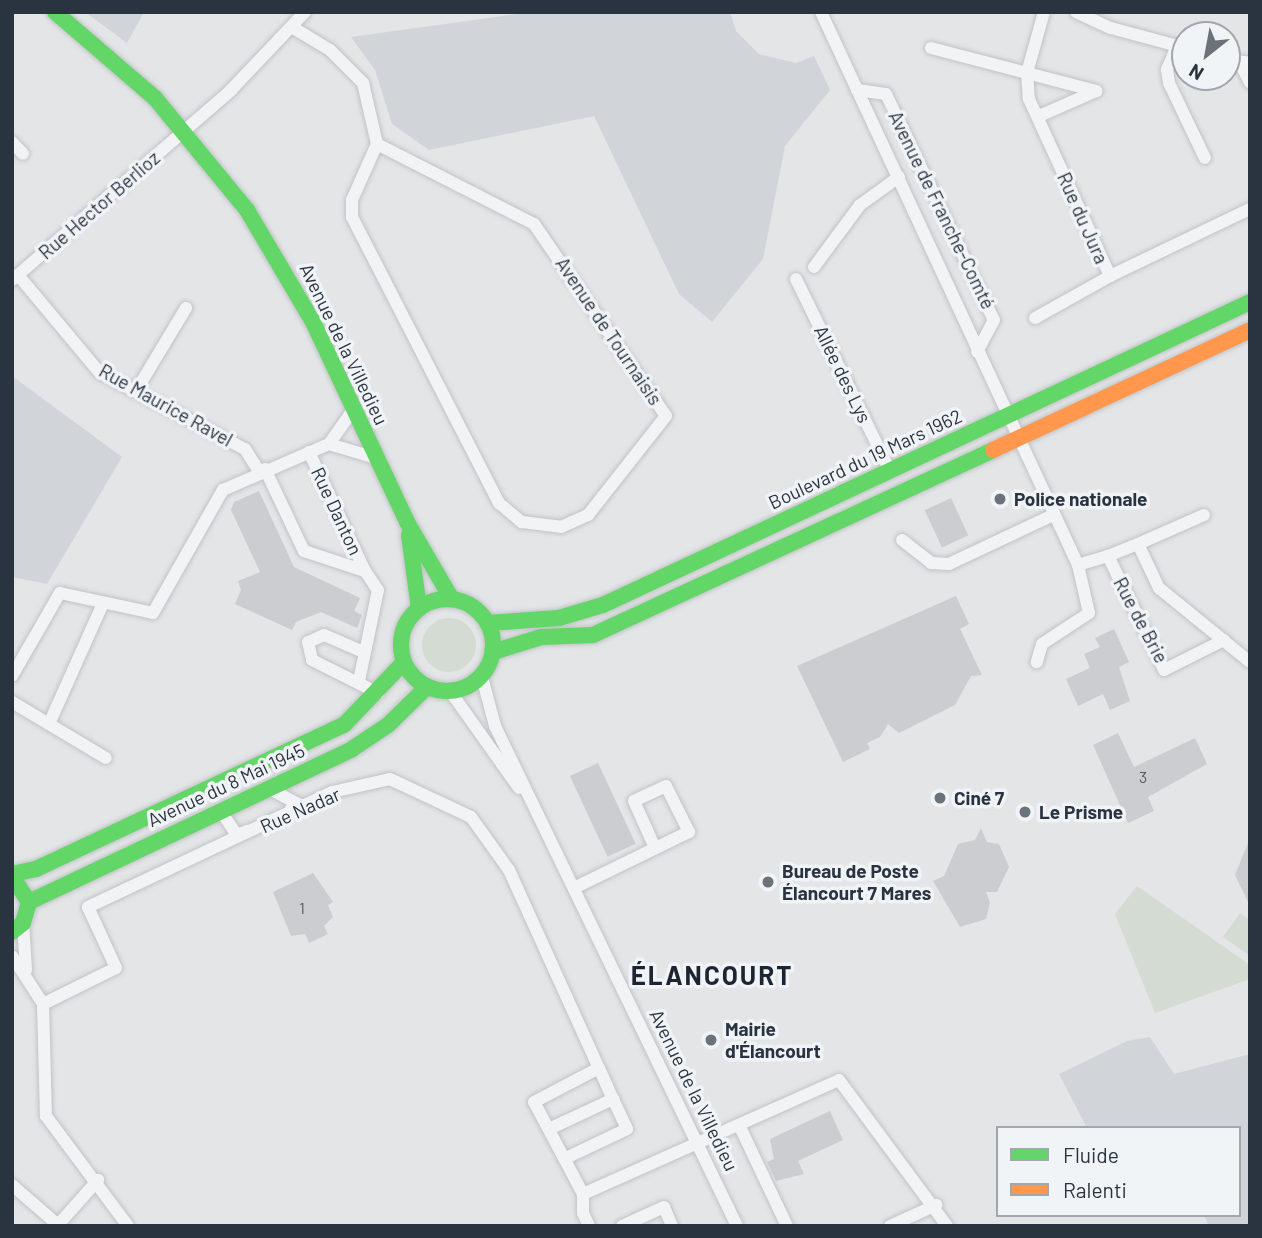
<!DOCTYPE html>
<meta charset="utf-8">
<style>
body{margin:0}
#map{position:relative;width:1262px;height:1238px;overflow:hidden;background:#e3e5e7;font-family:Barlow,sans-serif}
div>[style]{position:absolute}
.built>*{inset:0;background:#d1d5da}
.green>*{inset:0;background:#d4dbd3}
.round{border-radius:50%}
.building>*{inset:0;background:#cbcdd0;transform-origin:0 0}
.roads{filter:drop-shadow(0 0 2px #c1c3c5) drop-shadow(0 0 2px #c1c3c5)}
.street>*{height:12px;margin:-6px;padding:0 6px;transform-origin:6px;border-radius:6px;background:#f2f3f5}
.fast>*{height:16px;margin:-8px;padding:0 8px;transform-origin:8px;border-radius:8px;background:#63d668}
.fast>.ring{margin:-8px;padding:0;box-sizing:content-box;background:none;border:16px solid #63d668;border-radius:50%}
.slow>*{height:16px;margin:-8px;padding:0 8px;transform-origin:8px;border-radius:8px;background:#ff974d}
.dots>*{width:19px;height:19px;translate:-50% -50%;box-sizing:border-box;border:4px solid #f1f4f7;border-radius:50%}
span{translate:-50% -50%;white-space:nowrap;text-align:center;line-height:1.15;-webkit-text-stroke:7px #f1f4f7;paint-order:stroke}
.number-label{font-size:16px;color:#535b65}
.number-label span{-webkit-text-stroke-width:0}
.street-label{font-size:19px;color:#2a3440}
.poi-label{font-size:19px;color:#2a3440;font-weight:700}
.left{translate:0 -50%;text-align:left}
.district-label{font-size:26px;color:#1c2531;font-weight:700;letter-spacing:2px}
.frame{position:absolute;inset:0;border:14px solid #2a3440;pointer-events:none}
.legend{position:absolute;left:996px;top:1126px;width:245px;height:91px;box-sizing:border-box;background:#f1f4f7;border:2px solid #a1a7ae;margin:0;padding:9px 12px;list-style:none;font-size:21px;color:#2a3440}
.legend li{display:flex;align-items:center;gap:14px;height:35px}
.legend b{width:35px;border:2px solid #a1a7ae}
.north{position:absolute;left:1171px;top:21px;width:70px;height:70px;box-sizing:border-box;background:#f1f4f7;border:2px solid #a1a7ae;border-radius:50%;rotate:211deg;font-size:19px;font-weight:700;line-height:28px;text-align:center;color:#2a3440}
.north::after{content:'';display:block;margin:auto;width:24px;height:32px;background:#6b727a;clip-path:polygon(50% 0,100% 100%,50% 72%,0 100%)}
</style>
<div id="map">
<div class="built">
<div style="clip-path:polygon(85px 12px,144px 12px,127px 43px)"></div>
<div style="clip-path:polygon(532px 12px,730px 12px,736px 31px,759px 54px,796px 63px,814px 56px,830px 90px,785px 146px,763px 259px,712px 322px,679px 294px,594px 116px,429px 150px,392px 124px,375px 70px,351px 37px)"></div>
<div style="clip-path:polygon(12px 376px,122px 457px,47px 584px,12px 577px)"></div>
<div style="clip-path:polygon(1150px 1037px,1174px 1074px,1250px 1054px,1250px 1226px,1209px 1226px,1204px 1215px,1239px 1215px,1239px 1128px,1087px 1128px,1059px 1074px,1127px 1041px)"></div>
</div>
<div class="green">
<div class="round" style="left:422px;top:618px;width:54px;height:54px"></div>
<div style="clip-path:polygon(1137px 886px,1250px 965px,1250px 979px,1155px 1013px,1115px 914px)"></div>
<div style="clip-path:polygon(1240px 913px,1250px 920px,1250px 956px,1223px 937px)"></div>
</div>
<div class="building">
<div style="clip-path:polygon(259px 491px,294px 567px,360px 598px,354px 611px,362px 615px,357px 628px,321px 612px,296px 622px,292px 630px,235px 604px,241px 590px,238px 581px,260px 572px,231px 510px,234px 502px)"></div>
<div style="left:951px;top:498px;width:41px;height:29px;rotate:65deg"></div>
<div style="clip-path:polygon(956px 596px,969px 624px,960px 629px,982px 675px,971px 676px,955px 705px,899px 733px,888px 724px,880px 737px,867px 743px,870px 749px,843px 762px,797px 666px)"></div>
<div style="clip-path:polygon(1114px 629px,1129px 662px,1119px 667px,1130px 701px,1110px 710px,1103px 694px,1078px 706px,1066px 679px,1090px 668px,1084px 654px,1100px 647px,1095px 638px)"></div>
<div style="clip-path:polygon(1118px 733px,1134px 767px,1195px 738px,1207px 764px,1148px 797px,1154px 811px,1128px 823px,1093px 745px)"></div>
<div style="left:598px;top:763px;width:89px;height:31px;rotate:65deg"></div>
<div style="clip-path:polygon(981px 828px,987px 842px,999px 844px,1009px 867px,997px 892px,986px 892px,990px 903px,986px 919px,960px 927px,933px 881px,944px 876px,958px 844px,975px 840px)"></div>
<div style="clip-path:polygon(1250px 838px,1250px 906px,1235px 875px)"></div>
<div style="clip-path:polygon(313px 873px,333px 902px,328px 905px,333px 917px,324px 926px,328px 934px,309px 943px,305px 934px,291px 936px,273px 892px)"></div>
<div style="clip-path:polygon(830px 1111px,843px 1140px,798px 1161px,804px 1174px,776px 1181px,767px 1162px,774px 1159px,770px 1139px)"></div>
</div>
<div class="roads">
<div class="street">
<div style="left:821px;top:12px;width:610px;rotate:65.07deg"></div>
<div style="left:1078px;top:565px;width:49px;rotate:77.1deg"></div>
<div style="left:1089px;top:613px;width:56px;rotate:146.6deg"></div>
<div style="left:1042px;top:644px;width:19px;rotate:106deg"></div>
<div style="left:1044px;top:12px;width:63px;rotate:105.6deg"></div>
<div style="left:1027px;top:73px;width:26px;rotate:86deg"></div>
<div style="left:1029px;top:99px;width:195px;rotate:65.4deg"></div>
<div style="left:1110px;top:276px;width:155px;rotate:-25.6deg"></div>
<div style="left:1076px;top:12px;width:38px;rotate:25deg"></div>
<div style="left:1111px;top:28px;width:77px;rotate:15.1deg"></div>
<div style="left:295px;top:29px;width:41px;rotate:31deg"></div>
<div style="left:330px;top:50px;width:47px;rotate:45deg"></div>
<div style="left:363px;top:83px;width:63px;rotate:77.1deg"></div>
<div style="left:377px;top:144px;width:61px;rotate:114.1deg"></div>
<div style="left:352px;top:200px;width:17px;rotate:90deg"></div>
<div style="left:352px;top:217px;width:322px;rotate:62.8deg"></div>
<div style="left:499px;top:503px;width:30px;rotate:40deg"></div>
<div style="left:522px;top:522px;width:39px;rotate:7deg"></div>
<div style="left:561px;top:527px;width:30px;rotate:-24deg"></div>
<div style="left:588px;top:515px;width:126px;rotate:-51.8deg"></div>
<div style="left:666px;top:416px;width:233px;rotate:-124.5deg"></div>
<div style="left:534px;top:224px;width:176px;rotate:-153deg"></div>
<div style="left:1177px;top:46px;width:26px;rotate:113deg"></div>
<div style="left:1167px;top:70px;width:13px;rotate:81deg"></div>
<div style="left:1169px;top:83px;width:83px;rotate:64.4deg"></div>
<div style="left:931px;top:48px;width:171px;rotate:14.6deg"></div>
<div style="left:1096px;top:91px;width:64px;rotate:156.2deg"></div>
<div style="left:1227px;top:60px;width:23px;rotate:7deg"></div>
<div style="left:1240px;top:63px;width:22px;rotate:63deg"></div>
<div style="left:857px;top:90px;width:29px;rotate:8deg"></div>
<div style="left:886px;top:94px;width:250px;rotate:64.5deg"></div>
<div style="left:994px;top:320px;width:36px;rotate:118deg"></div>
<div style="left:12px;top:142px;width:16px;rotate:47deg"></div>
<div style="left:814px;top:267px;width:77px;rotate:-53.4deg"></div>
<div style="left:860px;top:205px;width:48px;rotate:-35.7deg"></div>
<div style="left:18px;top:275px;width:128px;rotate:50.1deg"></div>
<div style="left:100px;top:373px;width:164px;rotate:27.7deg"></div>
<div style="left:245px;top:449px;width:26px;rotate:58deg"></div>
<div style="left:796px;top:279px;width:212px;rotate:63.9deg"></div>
<div style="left:12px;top:280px;width:289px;rotate:-40.9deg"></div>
<div style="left:230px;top:91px;width:109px;rotate:-46.5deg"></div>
<div style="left:1035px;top:318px;width:86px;rotate:-29.2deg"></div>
<div style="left:136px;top:391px;width:97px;rotate:-58.9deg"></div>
<div style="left:329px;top:444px;width:49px;rotate:16.6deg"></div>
<div style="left:309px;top:452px;width:132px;rotate:64.8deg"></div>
<div style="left:265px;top:469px;width:91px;rotate:64.6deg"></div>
<div style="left:304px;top:551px;width:64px;rotate:18.2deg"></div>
<div style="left:365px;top:571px;width:23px;rotate:56deg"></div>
<div style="left:378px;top:590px;width:93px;rotate:101.8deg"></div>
<div style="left:902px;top:540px;width:37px;rotate:38deg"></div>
<div style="left:931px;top:563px;width:18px;rotate:3deg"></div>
<div style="left:949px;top:564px;width:115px;rotate:-25.2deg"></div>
<div style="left:1138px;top:544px;width:72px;rotate:-23.7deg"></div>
<div style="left:1108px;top:556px;width:32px;rotate:-22deg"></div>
<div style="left:1138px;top:544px;width:49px;rotate:64.5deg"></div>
<div style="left:1159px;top:588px;width:117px;rotate:39.1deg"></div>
<div style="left:1078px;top:565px;width:31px;rotate:-17deg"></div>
<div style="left:1108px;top:556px;width:127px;rotate:63.8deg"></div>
<div style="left:1164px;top:670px;width:67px;rotate:-26.6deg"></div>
<div style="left:361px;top:651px;width:40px;rotate:-156.6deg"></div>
<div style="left:324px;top:635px;width:17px;rotate:156deg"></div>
<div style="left:308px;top:642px;width:18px;rotate:77deg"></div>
<div style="left:312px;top:660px;width:74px;rotate:26.6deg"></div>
<div style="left:12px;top:676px;width:96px;rotate:-60deg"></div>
<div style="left:60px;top:593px;width:95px;rotate:12.1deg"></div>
<div style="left:153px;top:613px;width:142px;rotate:-60.4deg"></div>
<div style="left:223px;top:490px;width:116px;rotate:-23.5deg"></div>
<div style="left:329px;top:444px;width:42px;rotate:-54.8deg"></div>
<div style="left:482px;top:677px;width:51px;rotate:75.1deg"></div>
<div style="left:495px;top:726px;width:555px;rotate:64.17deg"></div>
<div style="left:450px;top:691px;width:119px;rotate:54.6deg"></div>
<div style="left:12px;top:702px;width:109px;rotate:30.8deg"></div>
<div style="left:49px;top:724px;width:133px;rotate:-65.9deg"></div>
<div style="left:268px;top:788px;width:36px;rotate:28deg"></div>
<div style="left:300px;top:805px;width:10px;rotate:156deg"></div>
<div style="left:220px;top:810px;width:30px;rotate:56deg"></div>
<div style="left:237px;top:835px;width:11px;rotate:-22deg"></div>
<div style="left:576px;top:887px;width:126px;rotate:-26deg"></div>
<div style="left:689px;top:832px;width:51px;rotate:-116.6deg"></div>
<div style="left:666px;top:786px;width:35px;rotate:155deg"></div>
<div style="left:634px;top:801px;width:51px;rotate:65.9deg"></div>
<div style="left:23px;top:923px;width:47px;rotate:86.3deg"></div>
<div style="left:12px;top:956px;width:57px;rotate:57.1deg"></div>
<div style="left:43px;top:1004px;width:112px;rotate:88.5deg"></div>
<div style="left:46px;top:1116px;width:137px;rotate:53.3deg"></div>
<div style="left:43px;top:1004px;width:81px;rotate:-26.3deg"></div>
<div style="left:116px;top:968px;width:67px;rotate:-114.7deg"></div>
<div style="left:88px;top:907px;width:270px;rotate:-25.2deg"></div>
<div style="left:332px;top:792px;width:59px;rotate:-12.6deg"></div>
<div style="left:390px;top:779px;width:89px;rotate:25.1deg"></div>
<div style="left:471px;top:817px;width:65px;rotate:54.4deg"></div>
<div style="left:509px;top:870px;width:217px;rotate:65.6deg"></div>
<div style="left:740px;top:1127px;width:110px;rotate:64.6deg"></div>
<div style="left:549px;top:1129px;width:71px;rotate:-25.1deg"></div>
<div style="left:613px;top:1099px;width:33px;rotate:65deg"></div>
<div style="left:627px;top:1129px;width:68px;rotate:154.6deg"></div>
<div style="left:12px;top:1185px;width:61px;rotate:41deg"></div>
<div style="left:583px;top:1194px;width:280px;rotate:-24deg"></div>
<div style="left:839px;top:1080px;width:182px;rotate:53.5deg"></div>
<div style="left:57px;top:1226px;width:62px;rotate:-48.3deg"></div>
<div style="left:589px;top:1226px;width:14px;rotate:-115deg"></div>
<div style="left:583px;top:1213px;width:19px;rotate:-90deg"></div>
<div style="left:583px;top:1194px;width:104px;rotate:-118deg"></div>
<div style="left:534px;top:1102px;width:73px;rotate:-27.6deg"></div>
<div style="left:599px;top:1068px;width:34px;rotate:66deg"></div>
<div style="left:622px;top:1226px;width:46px;rotate:-24.3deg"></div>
<div style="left:664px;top:1207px;width:21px;rotate:67deg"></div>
<div style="left:890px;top:1226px;width:51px;rotate:-24.5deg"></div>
</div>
<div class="fast">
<div style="left:55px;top:12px;width:132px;rotate:40.7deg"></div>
<div style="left:155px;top:98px;width:145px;rotate:50.6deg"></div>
<div style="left:247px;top:210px;width:130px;rotate:59.5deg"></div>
<div style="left:313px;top:322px;width:221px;rotate:64.8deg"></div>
<div style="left:407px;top:522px;width:88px;rotate:59.9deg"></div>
<div style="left:409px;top:535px;width:74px;rotate:82.2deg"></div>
<div class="ring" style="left:401px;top:599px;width:76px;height:76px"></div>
<div style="left:488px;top:623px;width:71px;rotate:-4deg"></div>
<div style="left:559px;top:618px;width:46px;rotate:-16.5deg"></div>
<div style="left:603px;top:605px;width:714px;rotate:-25.09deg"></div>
<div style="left:493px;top:652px;width:50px;rotate:-17.4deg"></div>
<div style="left:541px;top:637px;width:52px;rotate:-2.2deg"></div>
<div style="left:593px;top:635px;width:441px;rotate:-24.8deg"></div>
<div style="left:12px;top:874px;width:25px;rotate:-12deg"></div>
<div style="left:36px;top:869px;width:340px;rotate:-25.1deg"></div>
<div style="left:344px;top:725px;width:87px;rotate:-46.4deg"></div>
<div style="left:12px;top:876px;width:31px;rotate:57deg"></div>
<div style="left:29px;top:902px;width:22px;rotate:106deg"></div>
<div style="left:23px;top:923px;width:14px;rotate:141deg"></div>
<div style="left:29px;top:902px;width:357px;rotate:-25.3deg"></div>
<div style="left:352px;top:749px;width:43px;rotate:-33.7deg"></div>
<div style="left:388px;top:725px;width:54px;rotate:-44.3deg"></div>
</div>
<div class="slow">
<div style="left:993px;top:450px;width:284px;rotate:-25deg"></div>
</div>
</div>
<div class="dots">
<div style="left:1000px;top:499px;background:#6b727a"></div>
<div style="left:940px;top:798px;background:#6b727a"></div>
<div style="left:1025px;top:812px;background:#6b727a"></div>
<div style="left:768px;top:882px;background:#6b727a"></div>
<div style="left:711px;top:1040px;background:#6b727a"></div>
</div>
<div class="number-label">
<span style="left:1143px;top:777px">3</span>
<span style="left:302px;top:908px">1</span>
</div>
<div class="street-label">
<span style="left:99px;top:205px;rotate:-41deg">Rue Hector Berlioz</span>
<span style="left:942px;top:210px;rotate:64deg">Avenue de Franche-Comté</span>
<span style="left:1083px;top:218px;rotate:66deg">Rue du Jura</span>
<span style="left:609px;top:331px;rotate:56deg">Avenue de Tournaisis</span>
<span style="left:344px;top:344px;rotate:64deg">Avenue de la Villedieu</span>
<span style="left:843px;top:374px;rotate:64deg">Allée des Lys</span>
<span style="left:166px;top:405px;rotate:29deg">Rue Maurice Ravel</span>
<span style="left:865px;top:459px;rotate:-25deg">Boulevard du 19 Mars 1962</span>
<span style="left:337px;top:511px;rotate:65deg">Rue Danton</span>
<span style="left:1141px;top:620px;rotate:62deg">Rue de Brie</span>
<span style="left:226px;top:785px;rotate:-25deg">Avenue du 8 Mai 1945</span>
<span style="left:300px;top:810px;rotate:-24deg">Rue Nadar</span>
<span style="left:694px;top:1090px;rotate:64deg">Avenue de la Villedieu</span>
</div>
<div class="poi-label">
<span class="left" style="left:1014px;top:499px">Police nationale</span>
<span class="left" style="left:954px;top:798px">Ciné 7</span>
<span class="left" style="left:1039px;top:812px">Le Prisme</span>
<span class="left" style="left:782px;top:882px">Bureau de Poste<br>Élancourt 7 Mares</span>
<span class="left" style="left:725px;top:1040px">Mairie<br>d'Élancourt</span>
</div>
<div class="district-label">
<span style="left:712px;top:975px">ÉLANCOURT</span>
</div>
<div class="frame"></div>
<ul class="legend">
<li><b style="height:9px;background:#63d668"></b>Fluide</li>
<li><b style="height:9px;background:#ff974d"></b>Ralenti</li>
</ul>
<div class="north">N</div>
</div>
